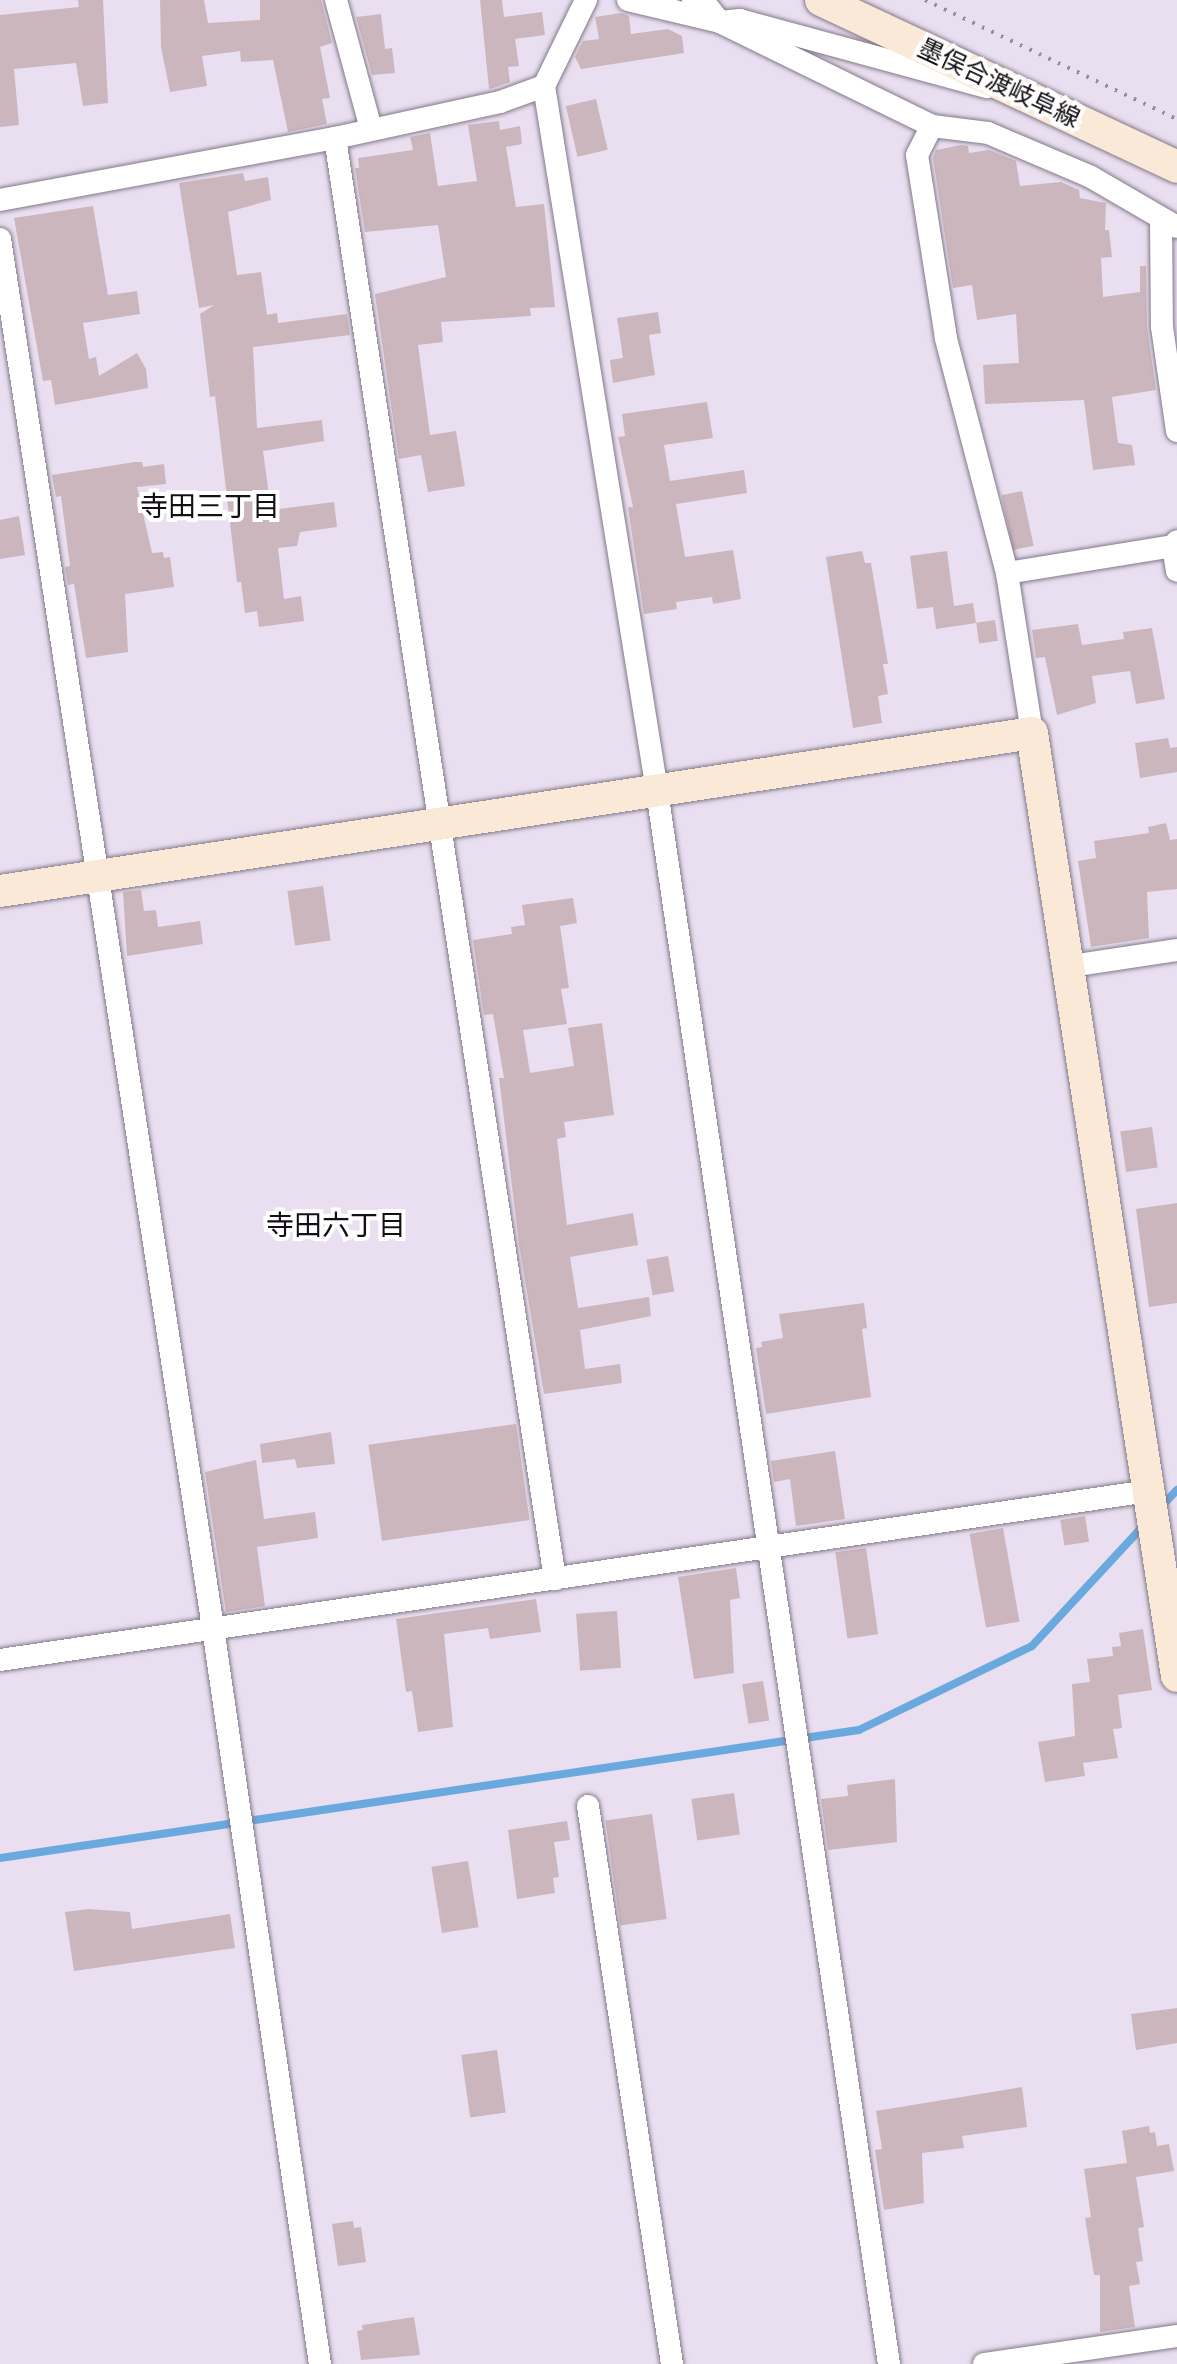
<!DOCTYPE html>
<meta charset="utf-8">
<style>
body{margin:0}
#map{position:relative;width:1177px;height:2364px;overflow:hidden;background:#e9dff0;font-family:Arial,"Noto Sans JP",sans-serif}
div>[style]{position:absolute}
.stream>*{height:8px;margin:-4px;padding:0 4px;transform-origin:4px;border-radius:4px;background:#6aa9de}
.building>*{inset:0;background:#cbb6be;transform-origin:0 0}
.path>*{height:4px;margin-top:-2px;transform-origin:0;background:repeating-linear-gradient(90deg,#958d9a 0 2.5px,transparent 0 10.5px)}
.roads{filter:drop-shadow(0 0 2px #837989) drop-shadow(0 0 2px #837989)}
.street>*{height:22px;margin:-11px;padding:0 11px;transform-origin:11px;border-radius:11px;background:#fff}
.secondary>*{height:32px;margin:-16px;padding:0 16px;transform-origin:16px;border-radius:16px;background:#fae9d7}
span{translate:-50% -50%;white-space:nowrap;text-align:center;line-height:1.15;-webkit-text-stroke:8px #fff;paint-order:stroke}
.street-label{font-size:25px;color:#130f15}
.neighbourhood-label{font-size:28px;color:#130f15}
</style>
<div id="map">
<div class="stream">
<div style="left:1160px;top:1508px;width:25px;rotate:-47deg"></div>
<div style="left:0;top:1858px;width:868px;rotate:-8.48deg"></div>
<div style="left:859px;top:1730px;width:192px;rotate:-25.9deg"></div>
<div style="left:1032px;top:1646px;width:165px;rotate:-47.2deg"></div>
</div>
<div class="building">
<div style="clip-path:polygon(78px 0,103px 0,108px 103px,83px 106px,76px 63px,14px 69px,19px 125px,0 127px,0 15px,79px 7px)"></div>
<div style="clip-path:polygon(160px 0,204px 0,208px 23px,260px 20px,260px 0,321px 0,332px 43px,320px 47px,330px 98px,322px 99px,327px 124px,288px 132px,273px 60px,241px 62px,240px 51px,202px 56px,207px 86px,170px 92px,161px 47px)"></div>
<div style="clip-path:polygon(480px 0,502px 0,504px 17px,542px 12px,545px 35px,515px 39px,519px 66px,508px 67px,510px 82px,493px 88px,489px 89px)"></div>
<div style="clip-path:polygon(621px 13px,629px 16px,631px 34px,668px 29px,682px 36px,684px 53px,581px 69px,575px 57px,583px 41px,599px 39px,595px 17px)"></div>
<div style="clip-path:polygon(381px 14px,385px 49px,392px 48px,395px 73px,372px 75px,356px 17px)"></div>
<div style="left:596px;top:99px;width:52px;height:31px;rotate:77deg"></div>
<div style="clip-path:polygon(499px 121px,500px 130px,520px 126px,522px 144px,506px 147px,516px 207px,544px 204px,555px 307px,530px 308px,531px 316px,441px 322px,443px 342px,418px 345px,430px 435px,456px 431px,465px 486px,428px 492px,421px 455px,399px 459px,375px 294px,446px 277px,438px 225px,365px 232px,355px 168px,359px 168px,358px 158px,413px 150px,410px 137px,430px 133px,438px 186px,477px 181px,468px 125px)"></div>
<div style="clip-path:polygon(961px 145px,968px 146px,969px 153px,989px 150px,1016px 161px,1020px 186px,1061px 182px,1079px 190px,1080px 198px,1106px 203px,1105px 230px,1109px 230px,1112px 257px,1101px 258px,1103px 297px,1140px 292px,1140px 266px,1146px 266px,1147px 327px,1156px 390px,1112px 397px,1118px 443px,1132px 445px,1135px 465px,1093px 470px,1084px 400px,985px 404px,983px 365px,1019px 363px,1016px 314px,977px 320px,972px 285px,953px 288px,933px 158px,936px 150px)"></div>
<div style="clip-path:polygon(243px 173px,245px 181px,268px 177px,271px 200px,228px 212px,237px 275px,261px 272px,267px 315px,277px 313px,278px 323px,347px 314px,350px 335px,253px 347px,257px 428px,322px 420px,324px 441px,263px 451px,271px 510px,334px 502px,337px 527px,300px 532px,297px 546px,278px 548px,284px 599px,301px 596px,304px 621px,259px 627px,257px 611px,245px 613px,241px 582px,237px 582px,215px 396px,210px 397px,200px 314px,214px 305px,199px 308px,179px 183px)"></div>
<div style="clip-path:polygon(93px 206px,108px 295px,137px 291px,140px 314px,83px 323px,89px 359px,96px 357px,99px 376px,137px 353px,146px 369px,148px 388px,55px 405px,51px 380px,43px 381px,14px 218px)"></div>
<div style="clip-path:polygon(658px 312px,661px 333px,649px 335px,655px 375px,613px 383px,610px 360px,623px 358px,617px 318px)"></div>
<div style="clip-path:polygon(707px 402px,713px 438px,664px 445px,670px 481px,744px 470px,747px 493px,676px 504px,685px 557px,733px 550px,741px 599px,713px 604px,712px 597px,676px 602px,677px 609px,644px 614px,628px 507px,633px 507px,618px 437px,625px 436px,622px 414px)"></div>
<div style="clip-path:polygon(135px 462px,142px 462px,143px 467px,164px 464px,166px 484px,137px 487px,152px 553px,163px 552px,164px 558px,170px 557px,174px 587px,125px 594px,128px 652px,86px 658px,74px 584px,68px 585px,65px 567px,70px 566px,61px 496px,56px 497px,52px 475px)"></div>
<div style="left:1022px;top:491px;width:56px;height:21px;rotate:78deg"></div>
<div style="clip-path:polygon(19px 516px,25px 555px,0 559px,0 520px)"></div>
<div style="clip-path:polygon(862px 551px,865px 563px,871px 563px,888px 664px,883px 664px,888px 694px,878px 696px,882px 723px,853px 728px,826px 557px)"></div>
<div style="clip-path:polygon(947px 551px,954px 606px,973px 603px,976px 623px,936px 629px,933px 607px,917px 609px,910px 556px)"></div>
<div style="left:995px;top:620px;width:21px;height:19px;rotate:82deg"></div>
<div style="clip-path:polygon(1078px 624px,1082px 645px,1124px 639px,1123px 632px,1152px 628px,1165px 699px,1136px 704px,1130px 671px,1092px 676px,1096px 703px,1057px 715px,1045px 657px,1036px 658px,1032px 630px)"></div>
<div style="clip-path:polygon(1168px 738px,1170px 748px,1177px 747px,1177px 772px,1140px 778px,1135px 743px)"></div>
<div style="clip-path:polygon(1166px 823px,1170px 840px,1177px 839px,1177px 889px,1147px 892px,1149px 938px,1091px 947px,1078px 861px,1096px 858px,1094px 841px,1149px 833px,1148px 827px)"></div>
<div style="left:323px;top:886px;width:55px;height:36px;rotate:82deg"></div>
<div style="clip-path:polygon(141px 890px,144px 911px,156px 910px,158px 927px,200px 921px,203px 944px,127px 956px,123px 892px)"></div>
<div style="clip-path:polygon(573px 898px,577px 923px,560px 926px,569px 988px,561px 989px,567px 1024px,523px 1030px,530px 1073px,574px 1066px,568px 1028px,602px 1023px,614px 1115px,564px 1122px,566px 1137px,557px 1139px,567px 1225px,633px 1213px,638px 1245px,570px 1257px,578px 1308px,649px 1297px,651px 1316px,580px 1330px,585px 1369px,620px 1364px,622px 1383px,544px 1394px,519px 1244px,499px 1078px,504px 1078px,493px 1014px,484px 1015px,473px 940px,512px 934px,511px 927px,525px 925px,522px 905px)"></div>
<div style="left:1152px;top:1127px;width:41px;height:32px;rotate:82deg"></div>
<div style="clip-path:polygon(1177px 1203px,1177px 1303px,1149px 1307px,1136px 1209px)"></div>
<div style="left:668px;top:1256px;width:36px;height:22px;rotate:80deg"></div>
<div style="clip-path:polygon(864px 1303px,867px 1328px,862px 1329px,871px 1397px,766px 1414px,756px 1348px,762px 1347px,761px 1342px,783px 1338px,779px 1314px)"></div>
<div style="left:516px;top:1424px;width:97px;height:149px;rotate:82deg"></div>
<div style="clip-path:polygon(331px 1432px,335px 1464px,297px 1468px,295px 1459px,262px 1463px,260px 1444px)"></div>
<div style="clip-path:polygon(835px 1451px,845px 1519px,796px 1526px,790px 1479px,774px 1482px,771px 1461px)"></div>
<div style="clip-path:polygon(256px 1460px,264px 1519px,315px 1512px,318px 1538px,257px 1547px,265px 1606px,226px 1612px,205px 1472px)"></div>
<div style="left:1085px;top:1516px;width:26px;height:25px;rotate:81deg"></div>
<div style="left:1003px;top:1528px;width:95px;height:34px;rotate:80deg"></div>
<div style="left:866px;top:1548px;width:87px;height:31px;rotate:82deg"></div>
<div style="clip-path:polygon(736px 1568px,740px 1598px,730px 1600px,734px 1673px,694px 1679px,678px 1577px)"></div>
<div style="clip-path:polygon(536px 1599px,541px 1632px,490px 1639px,488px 1628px,444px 1634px,453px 1727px,418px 1732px,412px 1691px,406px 1692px,396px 1619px)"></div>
<div style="left:617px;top:1611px;width:57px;height:41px;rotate:86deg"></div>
<div style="clip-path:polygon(1143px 1629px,1152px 1690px,1118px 1695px,1122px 1728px,1113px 1729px,1118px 1758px,1083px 1763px,1085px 1776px,1045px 1782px,1038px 1742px,1075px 1736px,1072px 1684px,1090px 1682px,1087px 1659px,1113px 1656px,1112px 1647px,1121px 1646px,1119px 1633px)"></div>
<div style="left:763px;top:1681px;width:40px;height:21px;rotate:81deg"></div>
<div style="clip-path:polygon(895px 1779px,897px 1842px,828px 1850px,821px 1799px,848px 1796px,847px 1785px)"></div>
<div style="left:734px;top:1793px;width:42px;height:43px;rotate:82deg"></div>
<div style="left:652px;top:1814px;width:106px;height:47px;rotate:82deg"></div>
<div style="clip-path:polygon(567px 1821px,570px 1840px,554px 1842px,559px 1877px,553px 1878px,555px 1893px,517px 1899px,508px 1830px)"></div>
<div style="left:468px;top:1861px;width:67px;height:37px;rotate:81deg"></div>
<div style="clip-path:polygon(88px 1909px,130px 1912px,132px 1929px,230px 1914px,235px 1948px,74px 1971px,65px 1912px)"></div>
<div style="clip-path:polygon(1177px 2008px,1177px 2043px,1136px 2050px,1131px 2014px)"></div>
<div style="left:497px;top:2050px;width:63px;height:36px;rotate:82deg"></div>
<div style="clip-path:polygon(1022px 2087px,1027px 2127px,962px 2136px,964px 2148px,922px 2153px,924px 2203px,884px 2210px,875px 2150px,882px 2149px,876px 2111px)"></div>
<div style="clip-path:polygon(1149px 2126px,1150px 2133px,1155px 2132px,1157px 2146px,1169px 2144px,1174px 2171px,1136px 2177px,1144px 2227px,1138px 2228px,1143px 2261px,1136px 2262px,1140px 2284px,1129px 2286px,1135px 2327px,1100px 2332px,1100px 2275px,1094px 2275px,1085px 2218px,1091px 2217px,1084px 2169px,1127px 2163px,1122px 2131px)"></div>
<div style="clip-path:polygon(353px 2221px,354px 2228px,361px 2227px,366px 2262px,338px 2266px,332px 2224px)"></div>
<div style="clip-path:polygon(414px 2317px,420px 2355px,361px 2360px,357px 2331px,363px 2330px,362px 2325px)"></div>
</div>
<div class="path">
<div style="left:925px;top:0;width:279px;rotate:25.3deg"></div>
</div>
<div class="roads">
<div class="street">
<div style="left:336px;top:0;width:134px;rotate:74.8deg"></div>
<div style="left:586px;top:0;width:96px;rotate:116deg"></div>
<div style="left:544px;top:86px;width:714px;rotate:80.89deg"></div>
<div style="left:657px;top:791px;width:1590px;rotate:81.61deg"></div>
<div style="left:628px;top:0;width:95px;rotate:13.4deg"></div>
<div style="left:720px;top:22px;width:236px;rotate:26.1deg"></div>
<div style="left:693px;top:0;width:15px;rotate:23deg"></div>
<div style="left:707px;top:6px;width:21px;rotate:51deg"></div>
<div style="left:720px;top:22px;width:20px;rotate:-6deg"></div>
<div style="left:740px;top:20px;width:256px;rotate:15.2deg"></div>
<div style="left:335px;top:138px;width:1458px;rotate:81.32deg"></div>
<div style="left:0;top:200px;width:341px;rotate:-10.5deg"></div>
<div style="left:335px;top:138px;width:169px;rotate:-12.3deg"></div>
<div style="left:500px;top:102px;width:47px;rotate:-20deg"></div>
<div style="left:1161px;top:220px;width:107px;rotate:89.5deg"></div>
<div style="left:1162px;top:327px;width:105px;rotate:81.8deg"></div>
<div style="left:0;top:239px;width:1405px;rotate:81.28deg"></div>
<div style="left:213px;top:1628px;width:744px;rotate:81.73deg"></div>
<div style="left:1173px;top:546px;width:25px;rotate:81deg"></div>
<div style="left:1007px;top:573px;width:168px;rotate:-9.2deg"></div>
<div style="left:1173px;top:546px;width:6px;rotate:-51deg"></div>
<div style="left:1032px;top:733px;width:162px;rotate:-98.9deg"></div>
<div style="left:1007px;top:573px;width:243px;rotate:-104.6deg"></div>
<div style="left:946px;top:338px;width:185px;rotate:-99deg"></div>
<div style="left:917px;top:155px;width:33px;rotate:-63deg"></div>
<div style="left:932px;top:126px;width:56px;rotate:7.1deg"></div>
<div style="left:988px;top:133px;width:112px;rotate:23.1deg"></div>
<div style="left:1091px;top:177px;width:99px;rotate:30.2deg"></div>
<div style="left:1071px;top:966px;width:107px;rotate:-8.6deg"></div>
<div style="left:0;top:1660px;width:1161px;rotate:-8.37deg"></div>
<div style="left:588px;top:1806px;width:564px;rotate:81.44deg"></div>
<div style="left:984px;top:2364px;width:195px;rotate:-8.3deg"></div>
</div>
<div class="secondary">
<div style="left:821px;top:0;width:393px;rotate:25.1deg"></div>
<div style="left:0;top:891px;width:1044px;rotate:-8.7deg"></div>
<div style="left:1032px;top:733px;width:954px;rotate:81.26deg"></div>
</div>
</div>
<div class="street-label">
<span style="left:999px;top:83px;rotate:25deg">墨俣合渡岐阜線</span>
</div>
<div class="neighbourhood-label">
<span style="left:210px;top:507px">寺田三丁目</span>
<span style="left:336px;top:1226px">寺田六丁目</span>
</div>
</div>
